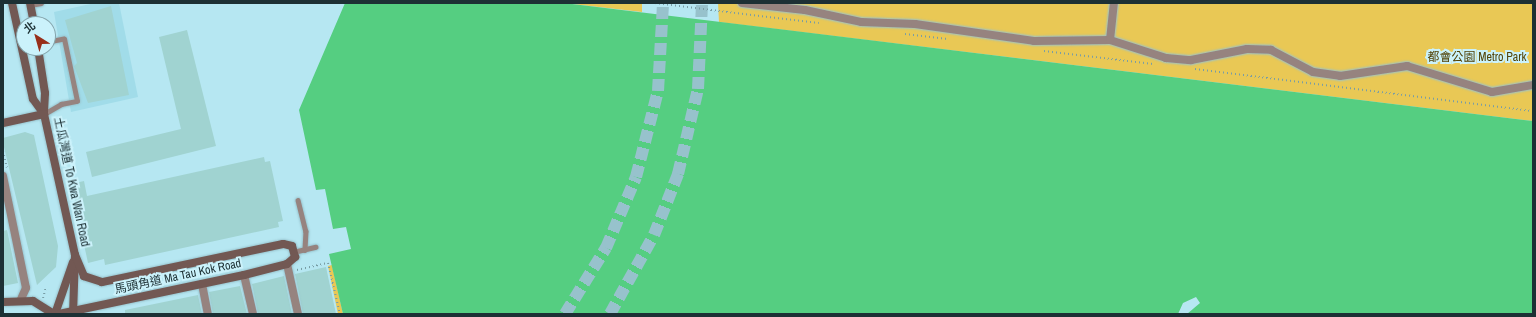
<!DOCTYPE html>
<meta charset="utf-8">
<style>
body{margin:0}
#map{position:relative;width:1536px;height:317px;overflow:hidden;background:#b6e7f2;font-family:"Archivo Narrow","Noto Sans TC",sans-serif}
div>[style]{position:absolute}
.built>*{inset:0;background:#a1dce9}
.green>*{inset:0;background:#e9c855}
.water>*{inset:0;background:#55ce81}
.building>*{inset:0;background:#a0d3d1}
.highway-tunnel>*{height:12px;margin-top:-6px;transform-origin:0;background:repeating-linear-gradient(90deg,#97c2cc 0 12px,transparent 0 18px)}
.path>*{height:2px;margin-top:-1px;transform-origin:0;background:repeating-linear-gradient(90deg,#789da5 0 1px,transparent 0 4px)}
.roads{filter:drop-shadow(0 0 1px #97c2cc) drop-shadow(0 0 1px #97c2cc)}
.lane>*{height:4.5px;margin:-2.25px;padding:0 2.25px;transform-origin:2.25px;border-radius:2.25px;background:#96837f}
.street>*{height:8px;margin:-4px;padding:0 4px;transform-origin:4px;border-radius:4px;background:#96837f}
.secondary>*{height:8px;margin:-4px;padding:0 4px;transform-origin:4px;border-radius:4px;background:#725853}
span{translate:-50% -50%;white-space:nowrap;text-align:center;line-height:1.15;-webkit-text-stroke:4px #cbf2fb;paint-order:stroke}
.park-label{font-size:12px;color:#514207}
.street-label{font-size:12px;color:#1d3034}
.frame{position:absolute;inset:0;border:4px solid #1d3034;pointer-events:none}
.north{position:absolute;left:16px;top:16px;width:40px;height:40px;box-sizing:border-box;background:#cbf2fb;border:1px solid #85a4ab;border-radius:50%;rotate:323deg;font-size:11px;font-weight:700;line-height:16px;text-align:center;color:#1d3034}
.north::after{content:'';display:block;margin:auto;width:14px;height:18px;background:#982f1b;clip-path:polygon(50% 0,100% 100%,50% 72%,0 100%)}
</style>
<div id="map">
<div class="built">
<div style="clip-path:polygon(95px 3px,119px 3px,138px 97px,71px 112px,54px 12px)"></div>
</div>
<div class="green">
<div style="clip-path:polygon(564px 3px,642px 3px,642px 12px)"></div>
<div style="clip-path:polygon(718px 3px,1533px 3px,1533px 121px,719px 22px)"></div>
<div style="clip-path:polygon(332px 265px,343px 314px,338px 314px,328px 266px)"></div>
</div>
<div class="water">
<div style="clip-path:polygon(345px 3px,564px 3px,1533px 121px,1533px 314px,1187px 314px,1200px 303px,1196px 297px,1183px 303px,1178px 314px,343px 314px,329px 254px,351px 249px,346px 227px,333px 229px,325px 189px,316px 190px,299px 110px)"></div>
</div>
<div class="building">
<div style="clip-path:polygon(111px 6px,129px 95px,88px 103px,74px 66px,77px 63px,65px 20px)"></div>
<div style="clip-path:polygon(187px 30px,216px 146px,92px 177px,86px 152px,181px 129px,159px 37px)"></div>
<div style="clip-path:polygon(25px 132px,34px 135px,35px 140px,58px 246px,56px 267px,37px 285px,3px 143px,3px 138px)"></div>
<div style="clip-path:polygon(264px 157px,265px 162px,270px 161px,283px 221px,278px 222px,279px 227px,105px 265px,104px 259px,88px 263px,71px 184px,84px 181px,87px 196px)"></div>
<div style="clip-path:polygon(7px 230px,18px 283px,3px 286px,3px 231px)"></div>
<div style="clip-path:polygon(326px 267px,336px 314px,303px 314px,295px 274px)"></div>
<div style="clip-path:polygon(284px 276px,292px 314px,258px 314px,252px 284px)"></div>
<div style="clip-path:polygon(240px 286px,247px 314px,213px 314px,209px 292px)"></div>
<div style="clip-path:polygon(198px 295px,202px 314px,125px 314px,125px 310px)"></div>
</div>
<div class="highway-tunnel">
<div style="left:565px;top:314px;width:78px;rotate:-58.2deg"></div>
<div style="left:606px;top:248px;width:77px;rotate:-67.1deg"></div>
<div style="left:636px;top:177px;width:89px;rotate:-75.7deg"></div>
<div style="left:658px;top:91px;width:88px;rotate:-86.7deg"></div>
<div style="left:610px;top:314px;width:90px;rotate:-60.9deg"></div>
<div style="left:654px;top:235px;width:66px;rotate:-68.5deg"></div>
<div style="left:678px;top:174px;width:87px;rotate:-76.8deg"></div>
<div style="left:698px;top:89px;width:86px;rotate:-87.3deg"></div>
</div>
<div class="path">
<div style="left:655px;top:3px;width:165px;rotate:7deg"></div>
<div style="left:905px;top:34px;width:43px;rotate:6.6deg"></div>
<div style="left:1044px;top:51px;width:110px;rotate:6.8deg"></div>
<div style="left:1195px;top:69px;width:341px;rotate:7.1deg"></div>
<div style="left:3px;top:151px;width:17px;rotate:77deg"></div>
<div style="left:297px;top:270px;width:32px;rotate:-13deg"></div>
<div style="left:328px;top:263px;width:52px;rotate:76.8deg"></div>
<div style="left:43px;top:298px;width:11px;rotate:-75deg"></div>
</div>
<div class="roads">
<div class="lane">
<div style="left:30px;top:5px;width:11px;rotate:-10deg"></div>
<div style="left:44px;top:114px;width:20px;rotate:-30deg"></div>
<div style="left:61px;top:104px;width:16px;rotate:-11deg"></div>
<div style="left:77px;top:101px;width:63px;rotate:-101.8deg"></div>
<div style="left:64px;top:39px;width:16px;rotate:169deg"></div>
<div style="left:298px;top:200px;width:32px;rotate:76deg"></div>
<div style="left:306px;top:231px;width:19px;rotate:93deg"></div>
<div style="left:293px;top:252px;width:23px;rotate:-13deg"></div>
</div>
<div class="street">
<div style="left:742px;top:3px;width:63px;rotate:6.3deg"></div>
<div style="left:805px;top:10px;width:57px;rotate:12.1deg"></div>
<div style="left:861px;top:22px;width:54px;rotate:2.1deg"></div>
<div style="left:915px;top:24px;width:120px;rotate:8.1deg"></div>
<div style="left:1034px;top:41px;width:76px;rotate:-0.8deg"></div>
<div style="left:1110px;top:40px;width:59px;rotate:17.8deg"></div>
<div style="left:1166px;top:58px;width:25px;rotate:5deg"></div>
<div style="left:1191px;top:60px;width:57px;rotate:-11.1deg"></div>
<div style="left:1247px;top:49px;width:24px;rotate:2deg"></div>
<div style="left:1271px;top:50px;width:47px;rotate:27.6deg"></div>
<div style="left:1313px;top:72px;width:27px;rotate:8deg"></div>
<div style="left:1340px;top:76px;width:68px;rotate:-8.5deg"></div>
<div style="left:1407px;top:66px;width:89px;rotate:17deg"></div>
<div style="left:1492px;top:92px;width:42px;rotate:-9.7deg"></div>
<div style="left:1110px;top:40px;width:37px;rotate:-84deg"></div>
<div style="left:3px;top:176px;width:114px;rotate:78.4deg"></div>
<div style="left:26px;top:288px;width:12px;rotate:114deg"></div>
<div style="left:287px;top:264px;width:51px;rotate:77.6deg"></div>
<div style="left:244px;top:275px;width:40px;rotate:77deg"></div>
<div style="left:202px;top:284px;width:31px;rotate:79deg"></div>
</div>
<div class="secondary">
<div style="left:12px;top:3px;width:98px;rotate:77.7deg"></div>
<div style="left:33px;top:99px;width:19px;rotate:54deg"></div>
<div style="left:30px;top:3px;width:21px;rotate:79deg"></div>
<div style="left:38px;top:48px;width:46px;rotate:81.2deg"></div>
<div style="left:45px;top:93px;width:21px;rotate:93deg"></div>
<div style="left:44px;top:114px;width:144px;rotate:77.6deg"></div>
<div style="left:75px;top:255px;width:59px;rotate:91.9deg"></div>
<div style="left:3px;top:123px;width:42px;rotate:-12.4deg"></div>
<div style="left:3px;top:302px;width:30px;rotate:-2deg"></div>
<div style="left:33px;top:301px;width:25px;rotate:32deg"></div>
<div style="left:55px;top:314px;width:55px;rotate:-70.9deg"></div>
<div style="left:59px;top:314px;width:189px;rotate:-11.9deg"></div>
<div style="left:244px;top:275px;width:44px;rotate:-14.3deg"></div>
<div style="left:287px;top:264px;width:11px;rotate:-41deg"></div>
<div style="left:295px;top:257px;width:11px;rotate:-105deg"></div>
<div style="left:292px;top:246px;width:9px;rotate:-167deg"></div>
<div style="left:283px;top:244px;width:185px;rotate:168.1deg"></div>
<div style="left:102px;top:282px;width:19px;rotate:-162deg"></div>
<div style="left:84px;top:276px;width:23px;rotate:-113deg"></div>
</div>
</div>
<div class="park-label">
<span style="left:1477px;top:58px">都會公園 Metro Park</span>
</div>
<div class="street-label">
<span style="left:71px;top:182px;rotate:78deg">土瓜灣道 To Kwa Wan Road</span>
<span style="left:178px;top:277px;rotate:-12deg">馬頭角道 Ma Tau Kok Road</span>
</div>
<div class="frame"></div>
<div class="north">北</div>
</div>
